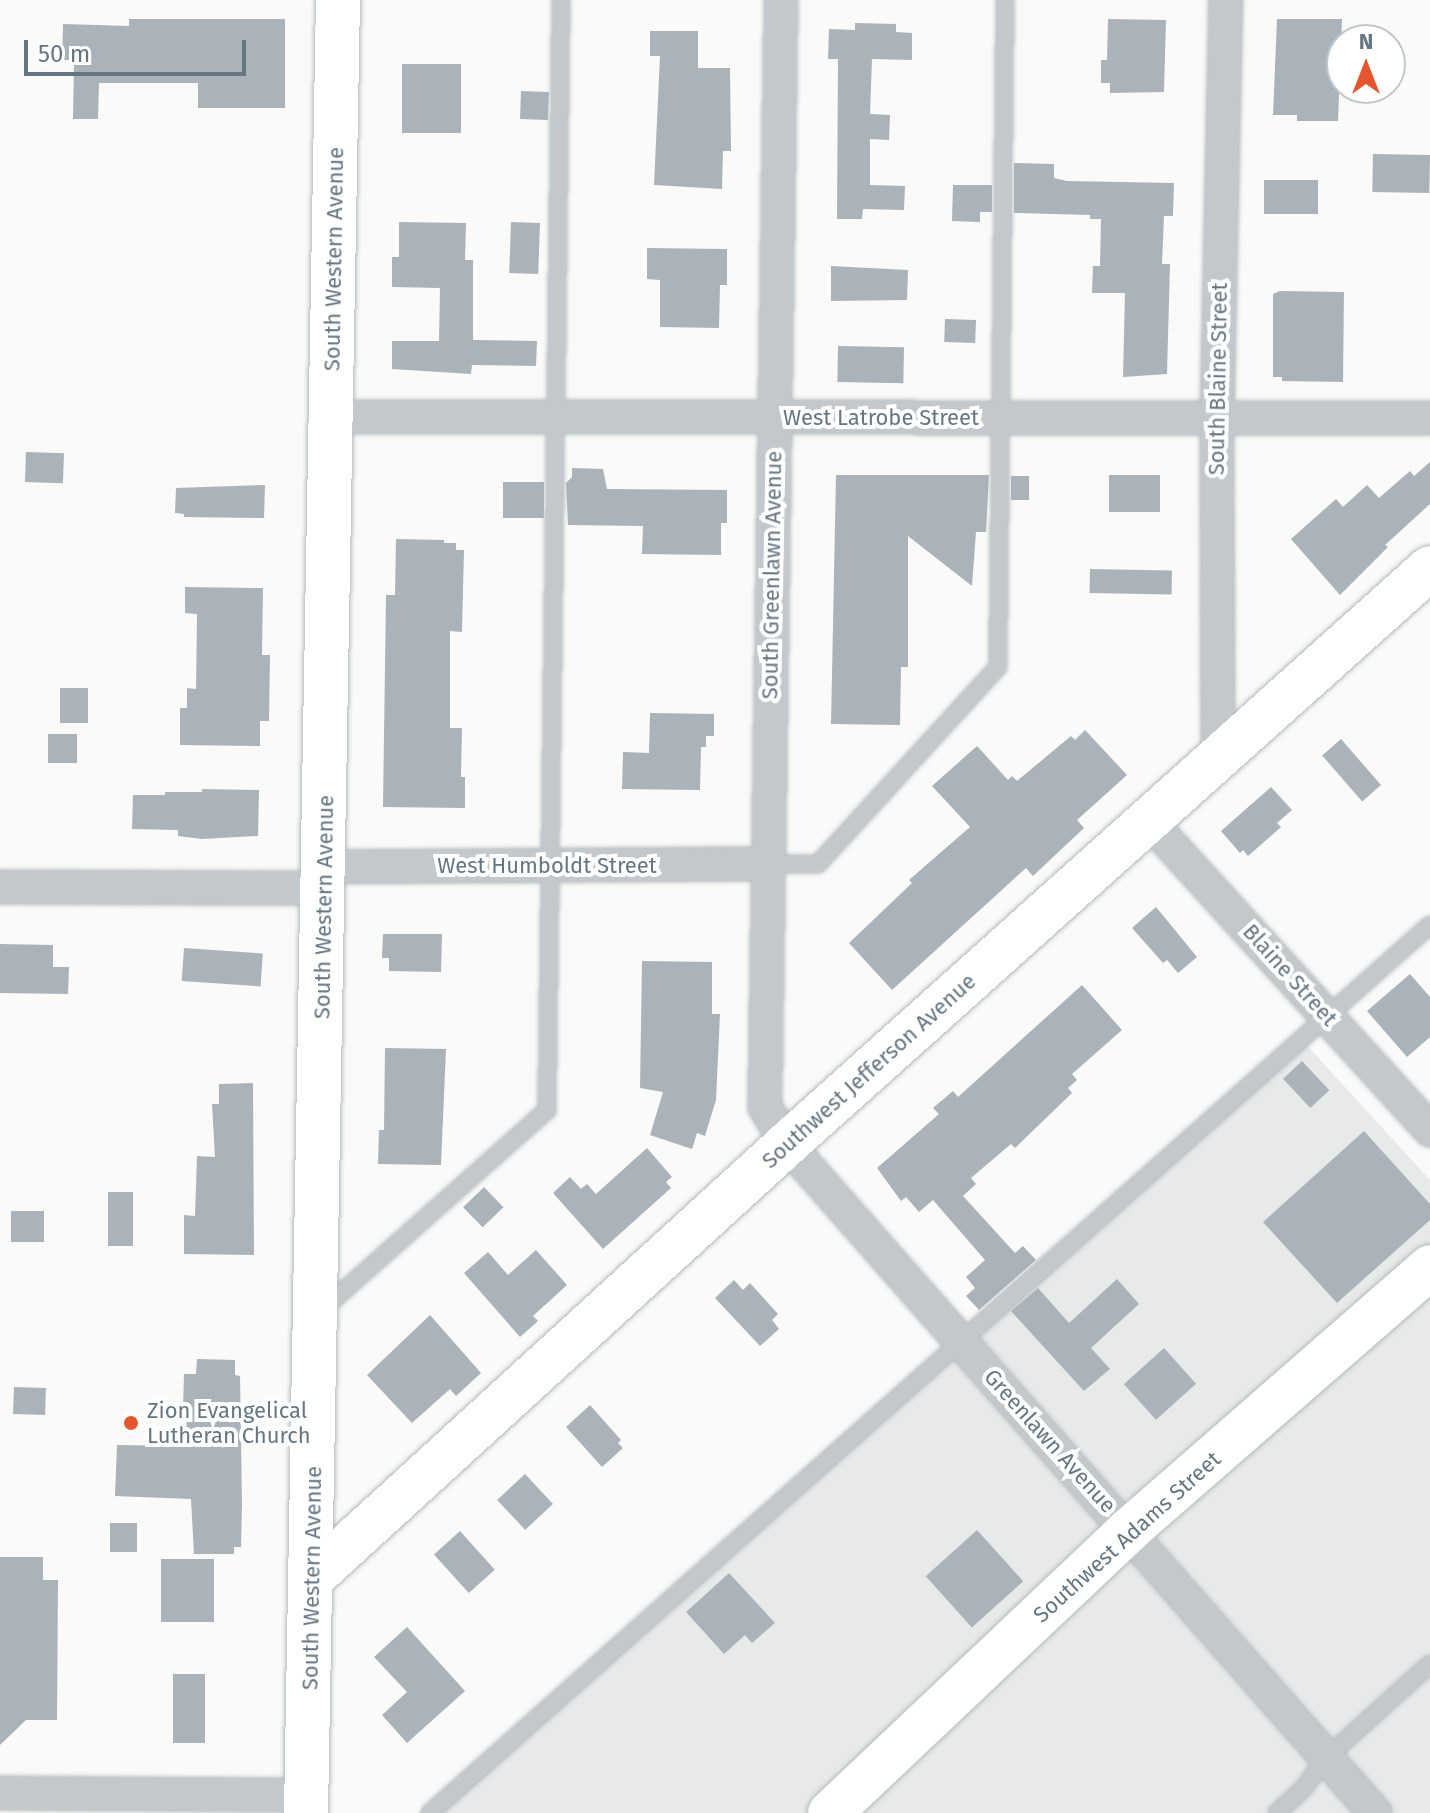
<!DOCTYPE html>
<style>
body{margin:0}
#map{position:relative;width:1430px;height:1813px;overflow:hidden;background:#fafaf8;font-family:"Fira Sans",sans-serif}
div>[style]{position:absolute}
.built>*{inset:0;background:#e8e9e9}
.building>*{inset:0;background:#aab3b9;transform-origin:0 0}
.roads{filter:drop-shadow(0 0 2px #b3babf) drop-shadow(0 0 2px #b3babf)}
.service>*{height:16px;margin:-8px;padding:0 8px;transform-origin:8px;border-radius:8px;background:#c3c8cc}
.minor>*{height:32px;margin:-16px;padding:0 16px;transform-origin:16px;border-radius:16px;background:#c3c8cc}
.secondary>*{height:44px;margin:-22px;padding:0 22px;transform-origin:22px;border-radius:22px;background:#fff}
.dots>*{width:22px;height:22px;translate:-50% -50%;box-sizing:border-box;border:4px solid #fff;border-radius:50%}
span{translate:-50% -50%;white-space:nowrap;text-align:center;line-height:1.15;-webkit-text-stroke:8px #fff;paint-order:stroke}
.street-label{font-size:22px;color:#657683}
.poi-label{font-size:22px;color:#657683}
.left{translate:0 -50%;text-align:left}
.north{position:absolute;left:1326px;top:24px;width:80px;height:80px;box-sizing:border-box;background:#fff;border:2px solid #c1c8cd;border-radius:50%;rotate:0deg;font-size:22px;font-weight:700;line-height:32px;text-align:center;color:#657683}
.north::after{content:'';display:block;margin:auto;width:28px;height:36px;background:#e4572e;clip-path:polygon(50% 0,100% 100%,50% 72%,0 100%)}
.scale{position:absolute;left:24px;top:40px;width:222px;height:36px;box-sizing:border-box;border:4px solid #657683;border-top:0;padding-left:10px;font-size:24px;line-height:28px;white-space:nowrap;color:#657683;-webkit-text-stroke:6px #fff;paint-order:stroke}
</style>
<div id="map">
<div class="built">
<div style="clip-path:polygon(1302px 1040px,1430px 1180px,1430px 1813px,418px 1813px)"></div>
</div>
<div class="building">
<div style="clip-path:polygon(129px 19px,285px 19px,285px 108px,198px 108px,198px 83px,99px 83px,98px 119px,73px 119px,74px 60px,62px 60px,63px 24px,129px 26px)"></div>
<div style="clip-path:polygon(1108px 19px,1166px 20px,1164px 92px,1110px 93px,1110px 83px,1101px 83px,1101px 60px,1107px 60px)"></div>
<div style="clip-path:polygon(1277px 19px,1342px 19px,1338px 121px,1297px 121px,1297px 115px,1273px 115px)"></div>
<div style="clip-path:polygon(855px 23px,896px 24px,896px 32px,912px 33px,912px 60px,872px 59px,870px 114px,890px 115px,889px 140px,870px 139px,870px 185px,905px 186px,904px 210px,863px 209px,862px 219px,837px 219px,838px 59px,828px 59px,829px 29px,855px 30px)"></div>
<div style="clip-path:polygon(650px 31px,698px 31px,698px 68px,730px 68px,731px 151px,723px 151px,722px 189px,654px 185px,660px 56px,650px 56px)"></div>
<div style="left:402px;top:64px;width:59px;height:69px"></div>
<div style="left:521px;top:91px;width:28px;height:28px;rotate:2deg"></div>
<div style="left:1373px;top:154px;width:57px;height:38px;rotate:1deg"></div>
<div style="clip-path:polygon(1014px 163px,1054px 164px,1054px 178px,1067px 181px,1174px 183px,1173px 216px,1164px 216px,1162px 264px,1170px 264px,1167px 374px,1123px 377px,1125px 293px,1092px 293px,1093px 266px,1100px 266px,1101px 219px,1090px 219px,1090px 215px,1014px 213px)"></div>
<div style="left:1264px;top:180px;width:54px;height:34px"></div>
<div style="clip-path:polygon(953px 185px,992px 185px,992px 212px,980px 212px,980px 222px,952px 221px)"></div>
<div style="clip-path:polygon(399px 222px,466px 223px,465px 260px,473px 260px,473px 340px,537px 341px,536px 366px,472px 365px,471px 374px,392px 369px,392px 341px,439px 341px,440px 288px,392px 287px,392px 257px,399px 257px)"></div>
<div style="left:511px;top:222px;width:29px;height:51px;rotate:2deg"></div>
<div style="clip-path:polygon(647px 248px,727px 249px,727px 285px,720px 285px,719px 328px,660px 327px,660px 280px,647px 279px)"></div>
<div style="clip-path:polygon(831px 266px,908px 270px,907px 300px,831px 301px)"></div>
<div style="clip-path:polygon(1280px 291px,1344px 292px,1343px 382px,1282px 381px,1282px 377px,1273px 377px,1273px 294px)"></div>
<div style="left:945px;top:319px;width:31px;height:23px;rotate:2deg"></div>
<div style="left:838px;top:346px;width:66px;height:36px;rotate:1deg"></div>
<div style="left:26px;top:452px;width:38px;height:30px;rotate:2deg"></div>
<div style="clip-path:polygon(1430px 462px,1430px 504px,1385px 545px,1388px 547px,1340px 595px,1291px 539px,1336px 499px,1343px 507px,1367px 485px,1379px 498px,1410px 471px,1414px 476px)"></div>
<div style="clip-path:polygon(572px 468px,603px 469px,607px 489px,727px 490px,727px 523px,721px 523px,721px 555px,642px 554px,643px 526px,568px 525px,566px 483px,572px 477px)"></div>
<div style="clip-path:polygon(836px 475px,989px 475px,986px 532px,976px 532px,972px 586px,908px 536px,908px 667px,901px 667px,900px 725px,831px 724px)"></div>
<div style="left:1109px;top:475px;width:51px;height:37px"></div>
<div style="left:1011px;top:476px;width:18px;height:24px"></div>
<div style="left:503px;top:482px;width:41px;height:36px"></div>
<div style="clip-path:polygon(265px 485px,264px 518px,184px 517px,184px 514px,175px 513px,176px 488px)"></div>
<div style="clip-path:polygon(396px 539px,444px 540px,444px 543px,456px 543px,456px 550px,464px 550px,462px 632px,450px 631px,450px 728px,462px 728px,461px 777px,465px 777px,465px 808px,383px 807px,386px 595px,395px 595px)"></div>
<div style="left:1090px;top:569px;width:82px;height:24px;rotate:1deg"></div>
<div style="clip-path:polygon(185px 587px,263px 588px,262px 655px,270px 655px,269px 721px,260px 721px,260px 746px,180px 745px,180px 708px,187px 708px,187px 688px,196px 689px,197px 614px,185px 613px)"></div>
<div style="left:60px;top:688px;width:28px;height:35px"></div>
<div style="clip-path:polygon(650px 713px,714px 714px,714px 736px,706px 736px,706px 747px,701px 747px,700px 790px,622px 789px,623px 752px,649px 753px)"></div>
<div style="clip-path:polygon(1085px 730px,1127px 775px,1077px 820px,1084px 828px,1033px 876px,1026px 868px,892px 990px,849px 943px,912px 883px,909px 880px,970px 827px,932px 786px,977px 746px,1008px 780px,1012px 776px,1017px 781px,1071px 736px,1075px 740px)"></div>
<div style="left:48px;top:734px;width:29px;height:29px"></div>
<div style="left:1341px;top:739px;width:61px;height:25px;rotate:49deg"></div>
<div style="clip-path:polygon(1271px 787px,1292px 810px,1277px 823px,1281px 827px,1248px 856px,1243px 850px,1240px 853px,1221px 831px)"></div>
<div style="clip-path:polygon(202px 789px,259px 790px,258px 836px,202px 839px,178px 836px,178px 830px,132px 829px,133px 795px,165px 795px,165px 792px,202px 792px)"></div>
<div style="clip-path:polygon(1156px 907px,1197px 957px,1178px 973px,1167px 960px,1163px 963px,1132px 928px)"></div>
<div style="clip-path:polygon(383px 934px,442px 934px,441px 972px,389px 971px,389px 958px,382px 958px)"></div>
<div style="clip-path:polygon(0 944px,53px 945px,53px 967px,69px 967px,68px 994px,0 993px)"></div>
<div style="left:184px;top:948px;width:79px;height:33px;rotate:4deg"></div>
<div style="clip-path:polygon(642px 961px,712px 962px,712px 1014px,720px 1014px,716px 1100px,705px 1136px,697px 1133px,692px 1149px,650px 1135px,663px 1092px,640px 1088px)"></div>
<div style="clip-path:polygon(1410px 974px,1430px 997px,1430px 1037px,1407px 1057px,1367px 1011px)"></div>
<div style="clip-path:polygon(1082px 985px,1122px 1030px,1072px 1074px,1077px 1080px,1068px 1088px,1072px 1093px,1015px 1148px,1011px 1144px,971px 1178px,976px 1184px,963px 1196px,1015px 1253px,1023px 1246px,1036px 1260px,979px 1310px,966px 1296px,975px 1288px,966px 1277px,985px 1260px,933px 1200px,919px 1212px,906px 1197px,901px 1201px,877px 1168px,939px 1114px,933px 1108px,953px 1091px,958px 1097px)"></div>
<div style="clip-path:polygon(385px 1048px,446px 1049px,441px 1165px,378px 1164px,379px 1130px,384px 1130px)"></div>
<div style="left:1302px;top:1061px;width:40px;height:26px;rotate:47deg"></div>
<div style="clip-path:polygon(253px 1083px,254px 1255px,184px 1254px,184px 1215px,195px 1216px,197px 1156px,215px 1157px,212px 1104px,219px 1104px,219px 1084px)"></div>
<div style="clip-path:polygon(1364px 1131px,1430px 1204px,1430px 1220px,1337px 1303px,1263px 1222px)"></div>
<div style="clip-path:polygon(647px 1148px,672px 1177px,666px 1182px,671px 1188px,603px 1249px,553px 1193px,570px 1177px,581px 1189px,587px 1184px,596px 1194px)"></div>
<div style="left:484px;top:1187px;width:28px;height:29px;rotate:46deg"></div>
<div style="left:108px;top:1192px;width:25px;height:54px"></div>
<div style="left:11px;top:1211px;width:33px;height:31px"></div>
<div style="clip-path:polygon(536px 1250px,567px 1285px,533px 1316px,538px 1321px,520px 1337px,464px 1273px,488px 1252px,508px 1275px)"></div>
<div style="clip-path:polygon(1117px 1279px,1139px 1304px,1091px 1348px,1110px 1369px,1084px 1391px,1011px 1311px,1038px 1288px,1069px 1323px)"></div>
<div style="clip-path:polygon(734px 1280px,743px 1290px,750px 1283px,778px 1314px,772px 1320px,779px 1329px,760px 1346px,715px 1298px)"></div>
<div style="clip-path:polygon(430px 1315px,481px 1373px,456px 1396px,450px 1389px,412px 1423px,367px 1375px)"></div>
<div style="left:1164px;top:1348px;width:48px;height:54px;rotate:48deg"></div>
<div style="clip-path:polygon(197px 1359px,235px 1360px,235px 1375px,240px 1376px,242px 1505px,241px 1547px,234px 1547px,234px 1554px,194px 1554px,191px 1499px,115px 1496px,117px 1445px,182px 1446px,184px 1374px,196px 1374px)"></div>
<div style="left:14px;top:1387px;width:32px;height:27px;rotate:2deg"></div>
<div style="clip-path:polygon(590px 1405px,621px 1440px,618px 1443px,623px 1448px,602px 1467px,566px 1427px)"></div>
<div style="left:525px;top:1474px;width:41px;height:38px;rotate:47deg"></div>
<div style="left:110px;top:1523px;width:27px;height:29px"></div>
<div style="left:977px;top:1530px;width:69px;height:69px;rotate:48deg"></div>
<div style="left:460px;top:1531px;width:52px;height:35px;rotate:48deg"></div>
<div style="clip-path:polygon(0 1557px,43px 1557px,43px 1580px,58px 1580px,57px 1720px,26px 1720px,0 1745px)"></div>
<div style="left:161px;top:1559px;width:53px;height:63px"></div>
<div style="clip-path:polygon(729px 1573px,775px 1623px,752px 1643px,745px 1635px,724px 1654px,686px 1612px)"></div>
<div style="clip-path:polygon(407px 1627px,465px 1691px,407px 1743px,382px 1715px,407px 1692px,374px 1657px)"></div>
<div style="left:173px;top:1674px;width:32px;height:69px"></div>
</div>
<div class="roads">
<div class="service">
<div style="left:768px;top:864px;width:50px"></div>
<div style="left:818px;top:864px;width:267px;rotate:-47.6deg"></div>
<div style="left:998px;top:667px;width:667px;rotate:-89.4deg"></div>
<div style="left:322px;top:1310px;width:301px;rotate:-41.6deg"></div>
<div style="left:547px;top:1110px;width:1110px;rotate:-89.28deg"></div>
<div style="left:430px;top:1813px;width:1337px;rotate:-41.61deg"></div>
<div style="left:1277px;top:1813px;width:37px;rotate:-43deg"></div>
<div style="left:1304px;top:1788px;width:37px;rotate:-54deg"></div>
<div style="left:1326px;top:1758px;width:140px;rotate:-42.1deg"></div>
</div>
<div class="minor">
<div style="left:781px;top:0;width:1107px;rotate:90.83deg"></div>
<div style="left:765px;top:1107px;width:43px;rotate:59.3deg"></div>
<div style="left:787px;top:1144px;width:891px;rotate:48.69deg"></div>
<div style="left:332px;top:417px;width:1098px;rotate:0.05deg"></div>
<div style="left:1218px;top:759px;width:342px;rotate:-90.2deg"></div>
<div style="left:1217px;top:417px;width:417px;rotate:-88.8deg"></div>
<div style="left:1149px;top:821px;width:418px;rotate:47.7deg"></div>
<div style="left:325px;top:867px;width:443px;rotate:-0.4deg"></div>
<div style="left:0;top:887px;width:325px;rotate:0.2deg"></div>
<div style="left:0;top:1793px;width:306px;rotate:0.4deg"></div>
</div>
<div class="secondary">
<div style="left:312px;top:1578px;width:643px;rotate:-42.42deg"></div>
<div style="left:787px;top:1144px;width:863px;rotate:-41.85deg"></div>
<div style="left:306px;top:1813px;width:1813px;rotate:-88.99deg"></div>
<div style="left:830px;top:1813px;width:412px;rotate:-43.4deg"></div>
<div style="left:1129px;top:1530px;width:400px;rotate:-41.1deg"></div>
</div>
</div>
<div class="dots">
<div style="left:131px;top:1423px;background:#e4572e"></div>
</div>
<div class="street-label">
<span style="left:334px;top:259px;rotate:-89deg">South Western Avenue</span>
<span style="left:1218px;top:379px;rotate:-89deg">South Blaine Street</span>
<span style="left:881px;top:418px">West Latrobe Street</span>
<span style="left:772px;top:575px;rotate:-89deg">South Greenlawn Avenue</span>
<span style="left:547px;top:866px">West Humboldt Street</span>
<span style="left:324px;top:907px;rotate:-89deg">South Western Avenue</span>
<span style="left:1290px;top:975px;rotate:48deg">Blaine Street</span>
<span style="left:869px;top:1071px;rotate:-42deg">Southwest Jefferson Avenue</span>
<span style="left:1050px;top:1441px;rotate:48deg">Greenlawn Avenue</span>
<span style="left:1127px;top:1537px;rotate:-42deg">Southwest Adams Street</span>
<span style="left:312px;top:1578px;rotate:-89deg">South Western Avenue</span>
</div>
<div class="poi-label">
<span class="left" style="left:147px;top:1423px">Zion Evangelical<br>Lutheran Church</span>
</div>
<div class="north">N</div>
<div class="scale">50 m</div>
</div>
